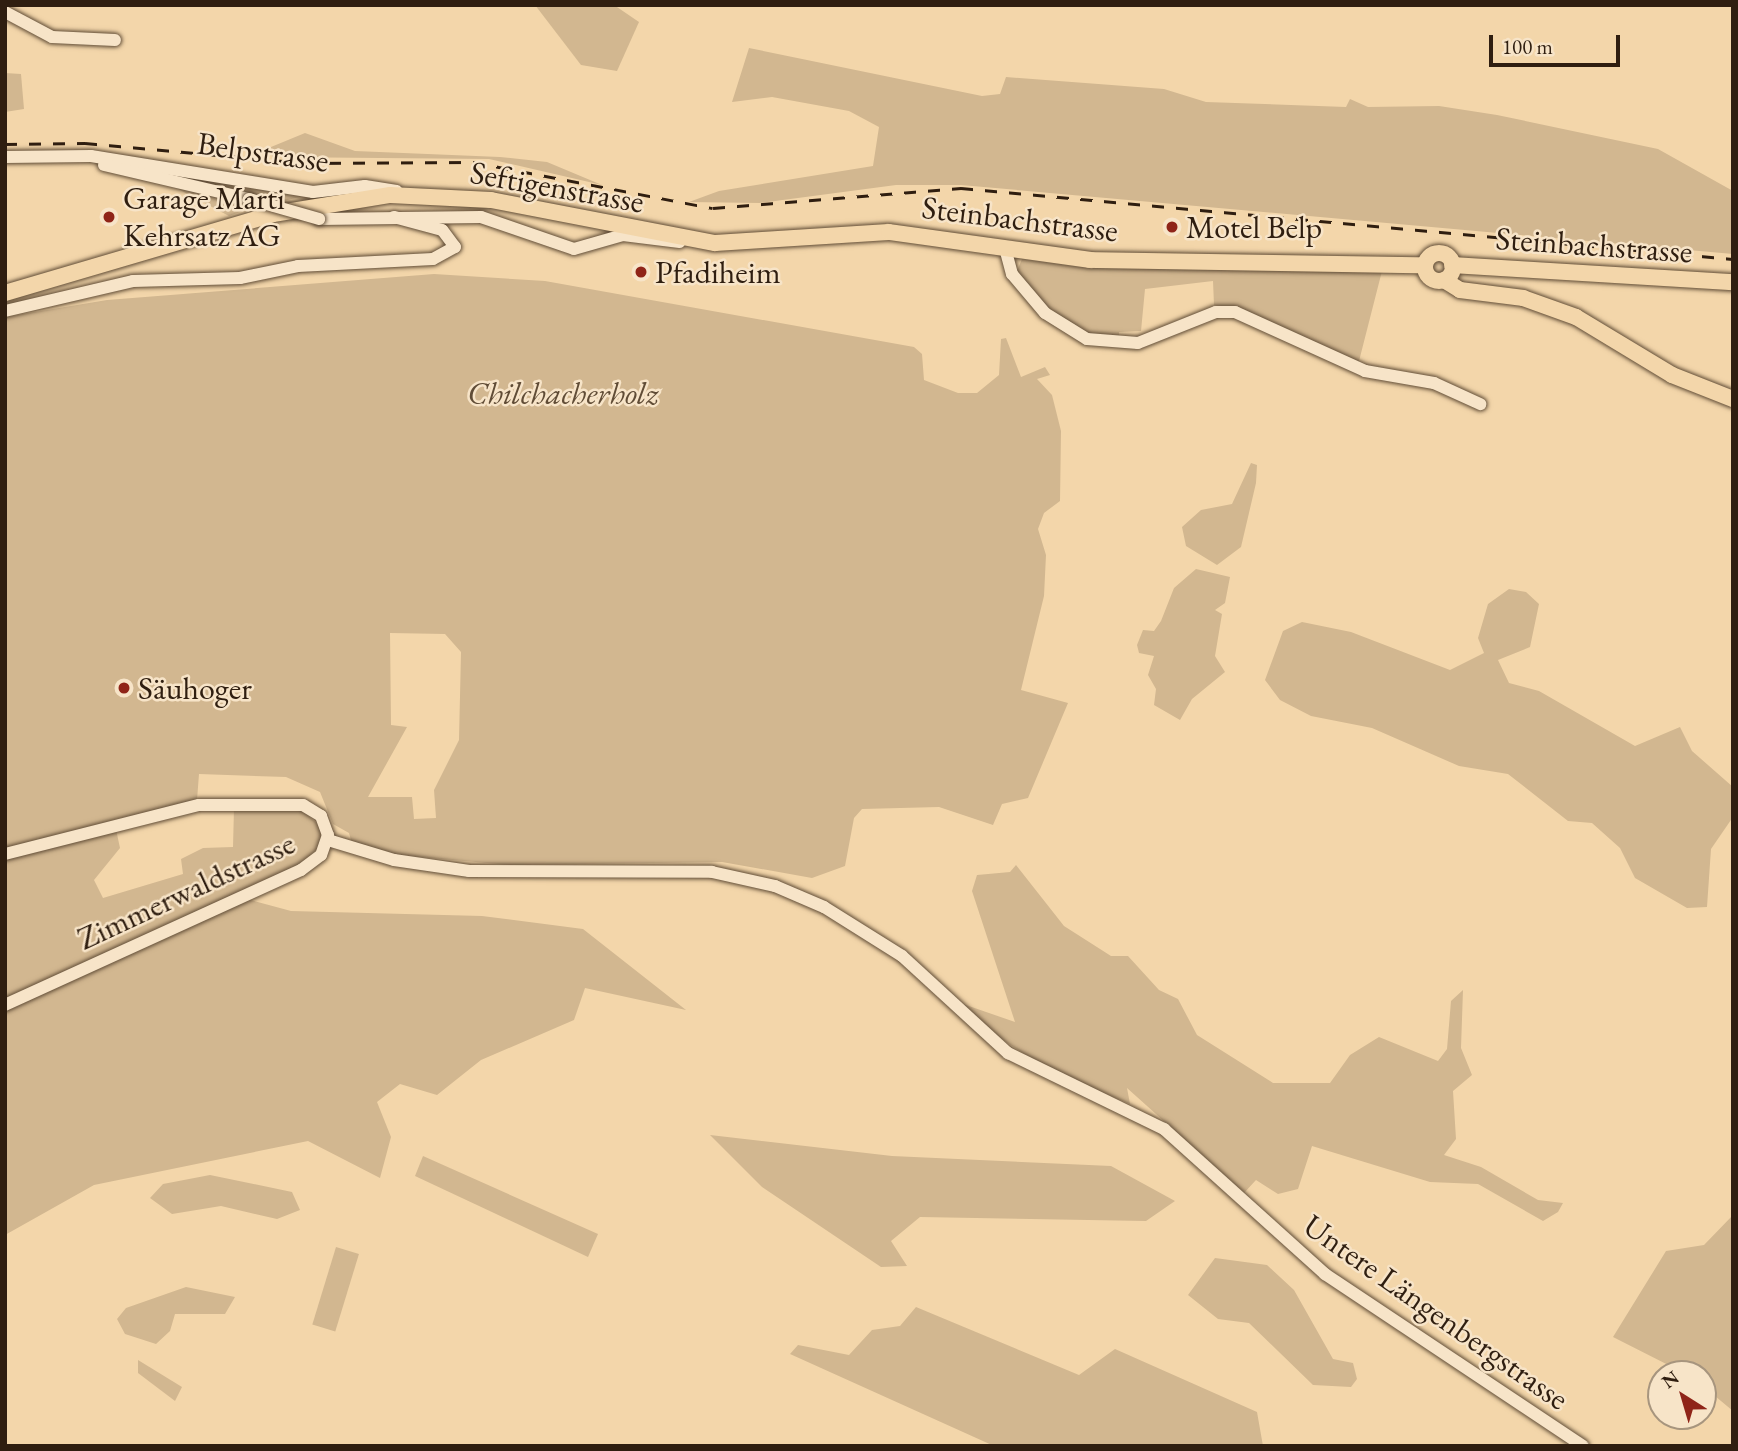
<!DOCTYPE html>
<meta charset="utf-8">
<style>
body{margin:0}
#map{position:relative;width:1738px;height:1451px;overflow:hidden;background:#f3d6aa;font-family:"EB Garamond",serif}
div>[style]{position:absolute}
.green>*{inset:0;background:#d2b790;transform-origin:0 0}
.roads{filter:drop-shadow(0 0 2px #604c36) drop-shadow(0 0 2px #604c36)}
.minor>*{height:12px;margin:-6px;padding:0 6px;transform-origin:6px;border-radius:6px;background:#f7e4c8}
.major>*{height:16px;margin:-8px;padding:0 8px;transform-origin:8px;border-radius:8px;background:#f3d6aa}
.major>.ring{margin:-8px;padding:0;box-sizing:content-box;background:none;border:16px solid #f3d6aa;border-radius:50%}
.rail>*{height:2.5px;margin-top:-1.25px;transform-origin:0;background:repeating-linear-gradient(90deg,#2f1e10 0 12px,transparent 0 24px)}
.bridges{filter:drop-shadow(0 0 2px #604c36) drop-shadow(0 0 2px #604c36)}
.minor-bridge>*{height:12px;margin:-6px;padding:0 6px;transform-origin:6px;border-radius:6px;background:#f7e4c8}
.dots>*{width:19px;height:19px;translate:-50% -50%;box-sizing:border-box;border:4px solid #f7e4c8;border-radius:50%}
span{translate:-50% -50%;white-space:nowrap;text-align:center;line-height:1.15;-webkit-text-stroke:5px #f7e4c8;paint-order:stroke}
.street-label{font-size:32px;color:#2f1e10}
.poi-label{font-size:32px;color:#2f1e10}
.left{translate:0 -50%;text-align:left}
.park-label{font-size:32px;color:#604c36;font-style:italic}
.frame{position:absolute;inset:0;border:7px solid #2f1e10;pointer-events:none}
.north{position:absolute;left:1647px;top:1360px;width:70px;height:70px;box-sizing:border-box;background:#f7e4c8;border:2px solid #a7957e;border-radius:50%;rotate:323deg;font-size:19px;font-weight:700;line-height:28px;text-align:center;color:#2f1e10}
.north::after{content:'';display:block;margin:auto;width:24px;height:32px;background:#8f2418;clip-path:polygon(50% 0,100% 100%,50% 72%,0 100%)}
.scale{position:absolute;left:1489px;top:35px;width:131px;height:32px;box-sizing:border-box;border:4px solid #2f1e10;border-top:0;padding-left:9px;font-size:21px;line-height:24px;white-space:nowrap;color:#2f1e10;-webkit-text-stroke:5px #f7e4c8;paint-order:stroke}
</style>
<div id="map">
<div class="green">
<div style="clip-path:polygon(535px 5px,614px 5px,639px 22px,617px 71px,581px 65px)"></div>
<div style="clip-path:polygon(749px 48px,982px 96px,1000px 94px,1006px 77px,1164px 89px,1206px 102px,1346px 107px,1350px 99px,1368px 107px,1439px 106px,1497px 115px,1658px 149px,1733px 191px,1733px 254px,961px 185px,896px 185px,760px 203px,689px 202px,719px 191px,873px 166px,879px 127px,849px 111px,772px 97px,732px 102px)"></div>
<div style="clip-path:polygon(5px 73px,21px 74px,24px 109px,5px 112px)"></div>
<div style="clip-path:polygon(305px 133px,355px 151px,500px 157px,547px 162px,602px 185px,489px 159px,272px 157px,271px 147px)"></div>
<div style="clip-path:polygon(171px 173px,308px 195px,279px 202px)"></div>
<div style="clip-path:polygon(165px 182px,257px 206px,229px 216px)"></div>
<div style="clip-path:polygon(1022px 259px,1088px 268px,1382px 271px,1358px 365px,1238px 308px,1214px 305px,1213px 281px,1145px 289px,1141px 331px,1119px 332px,1119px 341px,1084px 334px,1044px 307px,1017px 271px)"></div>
<div style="clip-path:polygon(evenodd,434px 274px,545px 281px,914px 347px,922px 354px,924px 380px,958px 393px,977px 393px,999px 375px,1001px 339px,1006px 338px,1021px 377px,1045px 367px,1050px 375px,1037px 379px,1052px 395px,1061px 431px,1060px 501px,1044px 513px,1038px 529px,1046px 555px,1044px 596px,1021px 690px,1068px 703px,1028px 798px,1002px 804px,993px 825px,939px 807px,862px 809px,854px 818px,845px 866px,812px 878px,722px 862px,510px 865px,396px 855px,352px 844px,349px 833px,333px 824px,320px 792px,286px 777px,199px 774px,197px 800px,114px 820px,120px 848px,94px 880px,103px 898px,183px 874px,181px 859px,203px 848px,233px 847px,234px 808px,303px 811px,322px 828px,320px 846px,297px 867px,5px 999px,5px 317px,107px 300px,434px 274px,390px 633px,445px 634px,461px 652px,459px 740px,434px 790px,436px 818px,414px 819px,412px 797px,368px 797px,407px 727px,391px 725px,390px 633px)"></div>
<div style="clip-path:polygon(1251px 463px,1257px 465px,1256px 483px,1241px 547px,1217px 565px,1186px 546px,1182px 527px,1201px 510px,1232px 504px)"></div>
<div style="clip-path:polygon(1196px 569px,1230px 577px,1225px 603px,1215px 610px,1222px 614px,1215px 656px,1225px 672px,1192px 699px,1180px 720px,1154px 705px,1156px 689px,1148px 675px,1154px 656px,1139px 653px,1137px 645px,1143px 630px,1154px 631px,1161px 621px,1174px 588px)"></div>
<div style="clip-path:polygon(1509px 589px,1526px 592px,1539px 604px,1530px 647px,1498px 660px,1509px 683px,1539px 691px,1635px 746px,1680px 727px,1692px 751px,1733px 787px,1733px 817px,1711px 849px,1707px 907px,1687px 908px,1635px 878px,1620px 848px,1592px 823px,1568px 821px,1508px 774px,1459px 766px,1372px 728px,1311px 716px,1280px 700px,1265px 680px,1283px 631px,1302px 622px,1351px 632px,1450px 670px,1484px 653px,1478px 638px,1488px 604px)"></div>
<div style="clip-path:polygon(1016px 865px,1064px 926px,1111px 956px,1128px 956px,1159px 990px,1178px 999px,1197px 1035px,1273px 1083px,1330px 1083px,1350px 1055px,1379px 1037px,1438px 1061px,1447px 1049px,1451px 1001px,1463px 990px,1461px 1048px,1472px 1075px,1453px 1091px,1456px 1139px,1444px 1155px,1481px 1167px,1538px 1200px,1563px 1203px,1558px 1212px,1543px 1221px,1478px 1184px,1430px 1182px,1312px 1146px,1298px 1189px,1278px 1194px,1256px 1180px,1244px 1193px,1127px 1088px,1130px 1104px,1050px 1071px,988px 1030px,963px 1004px,1015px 1022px,972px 891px,977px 875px,1010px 872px)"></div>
<div style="clip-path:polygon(247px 899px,291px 911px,482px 916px,583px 929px,686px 1010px,585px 988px,574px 1020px,481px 1060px,437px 1095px,400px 1084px,377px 1102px,391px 1137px,380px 1178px,308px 1141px,94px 1185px,5px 1235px,5px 1010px)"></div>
<div style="clip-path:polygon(710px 1135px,892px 1156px,1111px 1166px,1175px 1201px,1146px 1221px,920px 1217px,891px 1241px,907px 1266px,881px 1267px,762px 1187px)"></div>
<div style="clip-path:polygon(423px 1156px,598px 1234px,588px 1257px,415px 1176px)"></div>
<div style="clip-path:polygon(210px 1175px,292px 1192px,300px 1210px,277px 1219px,221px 1206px,172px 1214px,150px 1198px,163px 1184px)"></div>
<div style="clip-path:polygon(1733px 1215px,1733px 1411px,1703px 1386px,1703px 1374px,1686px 1374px,1613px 1337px,1666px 1251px,1704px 1245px)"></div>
<div style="left:336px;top:1247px;width:24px;height:81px;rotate:17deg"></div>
<div style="clip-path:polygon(1215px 1258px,1267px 1265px,1294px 1290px,1333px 1359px,1353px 1363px,1357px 1379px,1351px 1387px,1313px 1385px,1249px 1323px,1218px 1319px,1188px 1295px)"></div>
<div style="clip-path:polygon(186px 1287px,235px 1297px,225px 1314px,175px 1314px,170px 1331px,156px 1344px,125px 1334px,117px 1319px,126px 1308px)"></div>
<div style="clip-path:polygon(916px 1307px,1079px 1375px,1115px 1349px,1257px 1412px,1263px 1446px,994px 1446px,790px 1354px,798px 1345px,849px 1355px,872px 1330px,900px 1326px)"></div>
<div style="clip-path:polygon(138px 1360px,182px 1387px,175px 1401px,138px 1373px)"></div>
</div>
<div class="roads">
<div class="minor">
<div style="left:5px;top:12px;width:53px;rotate:28deg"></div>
<div style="left:52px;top:37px;width:63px;rotate:2.7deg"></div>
<div style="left:5px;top:157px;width:86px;rotate:-0.7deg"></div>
<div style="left:91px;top:156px;width:225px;rotate:9.2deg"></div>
<div style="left:313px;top:192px;width:52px;rotate:-6.6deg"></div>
<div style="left:365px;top:186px;width:32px;rotate:9deg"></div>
<div style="left:104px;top:165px;width:149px;rotate:13.2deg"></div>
<div style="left:319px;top:219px;width:162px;rotate:-0.7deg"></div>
<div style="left:481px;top:217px;width:98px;rotate:19deg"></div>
<div style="left:574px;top:249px;width:51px;rotate:-15.9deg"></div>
<div style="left:623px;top:235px;width:57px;rotate:7deg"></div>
<div style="left:1005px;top:248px;width:27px;rotate:75deg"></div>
<div style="left:1012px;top:274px;width:51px;rotate:49.8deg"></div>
<div style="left:1045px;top:313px;width:49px;rotate:31.8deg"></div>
<div style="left:1087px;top:339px;width:51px;rotate:4.5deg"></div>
<div style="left:1138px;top:343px;width:84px;rotate:-21.7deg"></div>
<div style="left:1216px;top:312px;width:19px"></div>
<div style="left:1235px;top:312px;width:143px;rotate:24.4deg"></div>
<div style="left:1365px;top:371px;width:70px;rotate:9.9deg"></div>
<div style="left:1434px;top:383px;width:51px;rotate:24.5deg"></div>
<div style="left:5px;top:311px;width:131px;rotate:-13.2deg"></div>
<div style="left:133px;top:281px;width:107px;rotate:-1.6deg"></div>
<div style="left:240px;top:278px;width:59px;rotate:-11.7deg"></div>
<div style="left:298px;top:266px;width:135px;rotate:-3deg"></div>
<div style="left:433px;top:259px;width:25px;rotate:-29deg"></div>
<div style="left:455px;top:247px;width:21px;rotate:-127deg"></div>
<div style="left:442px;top:230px;width:50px;rotate:-164.8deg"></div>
<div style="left:328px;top:840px;width:69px;rotate:16.9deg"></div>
<div style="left:394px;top:860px;width:76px;rotate:8.3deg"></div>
<div style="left:469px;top:871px;width:243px;rotate:0.2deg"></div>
<div style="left:712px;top:872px;width:65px;rotate:12.5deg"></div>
<div style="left:775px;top:886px;width:53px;rotate:23.2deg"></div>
<div style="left:824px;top:907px;width:92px;rotate:32.1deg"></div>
<div style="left:902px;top:956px;width:144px;rotate:42.5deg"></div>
<div style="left:1008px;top:1053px;width:174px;rotate:26deg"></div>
<div style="left:1164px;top:1129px;width:217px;rotate:42deg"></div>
<div style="left:1325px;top:1274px;width:310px;rotate:33.7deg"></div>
<div style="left:5px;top:854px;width:200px;rotate:-14.2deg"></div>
<div style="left:199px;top:805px;width:104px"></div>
<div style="left:303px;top:805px;width:21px;rotate:31deg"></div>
<div style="left:321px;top:816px;width:20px;rotate:70deg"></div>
<div style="left:328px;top:835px;width:21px;rotate:109deg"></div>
<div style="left:321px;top:855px;width:25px;rotate:143deg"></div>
<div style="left:301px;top:870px;width:325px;rotate:155.5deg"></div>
</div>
<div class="major">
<div class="ring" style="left:1425px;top:253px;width:12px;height:12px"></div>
<div style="left:1452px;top:265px;width:282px;rotate:3.5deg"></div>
<div style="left:1444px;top:280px;width:19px;rotate:32deg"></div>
<div style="left:1460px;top:290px;width:64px;rotate:7.2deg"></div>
<div style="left:1523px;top:298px;width:56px;rotate:19.7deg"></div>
<div style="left:1576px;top:317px;width:112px;rotate:31.1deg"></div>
<div style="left:1672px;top:375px;width:66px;rotate:21.5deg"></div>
<div style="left:5px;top:293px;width:279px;rotate:-16.4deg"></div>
<div style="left:273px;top:214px;width:119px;rotate:-9.2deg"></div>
<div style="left:390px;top:195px;width:101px;rotate:2.8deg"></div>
<div style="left:491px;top:200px;width:228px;rotate:10.9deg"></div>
<div style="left:715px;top:243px;width:174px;rotate:-3.6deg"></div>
<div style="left:889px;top:232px;width:203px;rotate:7.9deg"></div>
<div style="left:1090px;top:260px;width:335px;rotate:0.9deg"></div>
</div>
</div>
<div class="rail">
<div style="left:5px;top:144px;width:80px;rotate:-0.7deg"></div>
<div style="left:85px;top:143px;width:221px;rotate:5.2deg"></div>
<div style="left:305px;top:163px;width:168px;rotate:-0.3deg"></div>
<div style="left:473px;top:162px;width:244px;rotate:10.9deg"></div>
<div style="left:713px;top:208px;width:249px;rotate:-4.6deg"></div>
<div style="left:961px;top:188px;width:775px;rotate:5.25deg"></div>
</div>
<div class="bridges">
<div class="minor-bridge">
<div style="left:249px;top:199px;width:73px;rotate:15.9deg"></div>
</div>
</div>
<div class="dots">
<div style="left:109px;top:217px;background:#8f2418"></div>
<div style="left:1172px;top:227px;background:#8f2418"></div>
<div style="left:641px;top:272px;background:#8f2418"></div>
<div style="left:124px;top:688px;background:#8f2418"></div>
</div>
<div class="street-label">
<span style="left:263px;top:152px;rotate:8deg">Belpstrasse</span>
<span style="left:557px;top:187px;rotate:10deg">Seftigenstrasse</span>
<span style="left:1020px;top:219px;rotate:7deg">Steinbachstrasse</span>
<span style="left:1594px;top:245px;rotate:4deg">Steinbachstrasse</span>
<span style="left:186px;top:891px;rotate:-25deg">Zimmerwaldstrasse</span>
<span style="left:1436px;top:1312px;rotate:35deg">Untere Längenbergstrasse</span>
</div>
<div class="poi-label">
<span class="left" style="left:123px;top:217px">Garage Marti<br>Kehrsatz AG</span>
<span class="left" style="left:1186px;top:227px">Motel Belp</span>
<span class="left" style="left:655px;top:272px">Pfadiheim</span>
<span class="left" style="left:138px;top:688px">Säuhoger</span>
</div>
<div class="park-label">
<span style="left:563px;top:393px">Chilchacherholz</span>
</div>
<div class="frame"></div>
<div class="north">N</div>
<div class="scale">100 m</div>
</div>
